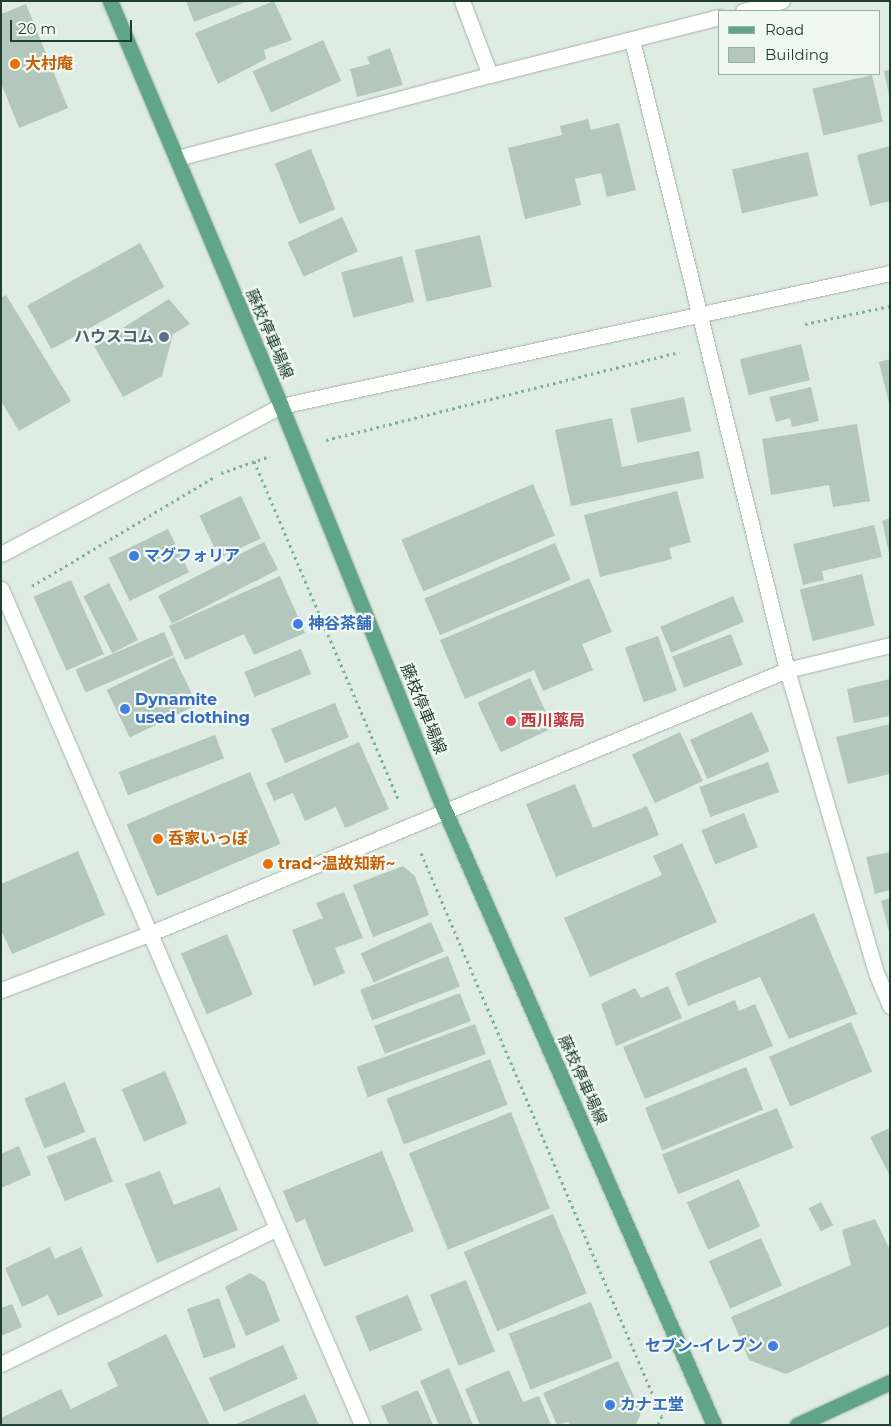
<!DOCTYPE html>
<meta charset="utf-8">
<style>
body{margin:0}
#map{position:relative;width:891px;height:1426px;overflow:hidden;background:#dfece4;font-family:Montserrat,"Noto Sans JP",sans-serif}
div>[style]{position:absolute}
.building>*{inset:0;background:#b4c7bc;transform-origin:0 0}
.path>*{height:3px;margin-top:-1.5px;transform-origin:0;background:repeating-linear-gradient(90deg,#7db298 0 2.5px,transparent 0 6.5px)}
.roads{filter:drop-shadow(0 0 1px #a2b4aa) drop-shadow(0 0 1px #a2b4aa)}
.minor>*{height:15px;margin:-7.5px;padding:0 7.5px;transform-origin:7.5px;border-radius:7.5px;background:#fff}
.major>*{height:15px;margin:-7.5px;padding:0 7.5px;transform-origin:7.5px;border-radius:7.5px;background:#60a587}
.dots>*{width:14px;height:14px;translate:-50% -50%;box-sizing:border-box;border:2px solid #f0f8f2;border-radius:50%}
span{translate:-50% -50%;white-space:nowrap;text-align:center;line-height:1.15;-webkit-text-stroke:4.5px #f0f8f2;paint-order:stroke}
.food-label{font-size:16px;color:#c56008;font-weight:700}
.left{translate:0 -50%;text-align:left}
.street-label{font-size:16px;color:#1f3d30}
.service-label{font-size:16px;color:#4e5e75;font-weight:700}
.right{translate:-100% -50%;text-align:right}
.shop-label{font-size:16px;color:#366cbe;font-weight:700}
.health-label{font-size:16px;color:#be3a42;font-weight:700}
.frame{position:absolute;inset:0;border:2px solid #1f3d30;pointer-events:none}
.legend{position:absolute;left:718px;top:10px;width:162px;height:65px;box-sizing:border-box;background:#f0f8f2;border:1px solid #9cada4;margin:0;padding:6px 9px;list-style:none;font-size:15px;color:#1f3d30}
.legend li{display:flex;align-items:center;gap:10px;height:25px}
.legend b{width:25px;border:1px solid #9cada4}
.scale{position:absolute;left:10px;top:20px;width:122px;height:22px;box-sizing:border-box;border:2px solid #1f3d30;border-top:0;padding-left:6px;font-size:15px;line-height:18px;white-space:nowrap;color:#1f3d30;-webkit-text-stroke:4px #f0f8f2;paint-order:stroke}
</style>
<div id="map">
<div class="building">
<div style="clip-path:polygon(186px 1px,248px 1px,194px 22px)"></div>
<div style="clip-path:polygon(274px 1px,292px 40px,264px 50px,266px 59px,218px 84px,195px 33px)"></div>
<div style="clip-path:polygon(26px 4px,68px 108px,19px 128px,1px 83px,1px 14px)"></div>
<div style="left:323px;top:40px;width:45px;height:77px;rotate:66deg"></div>
<div style="clip-path:polygon(390px 48px,403px 85px,357px 97px,350px 69px,370px 64px,367px 57px)"></div>
<div style="clip-path:polygon(890px 70px,890px 95px,889px 95px,884px 71px)"></div>
<div style="left:872px;top:75px;width:48px;height:61px;rotate:77deg"></div>
<div style="clip-path:polygon(588px 119px,591px 130px,619px 123px,636px 190px,607px 197px,601px 173px,575px 179px,581px 205px,525px 219px,508px 148px,562px 135px,560px 126px)"></div>
<div style="clip-path:polygon(890px 146px,890px 201px,870px 206px,857px 155px)"></div>
<div style="left:311px;top:149px;width:65px;height:39px;rotate:68deg"></div>
<div style="left:808px;top:152px;width:45px;height:78px;rotate:77deg"></div>
<div style="left:342px;top:217px;width:38px;height:60px;rotate:65deg"></div>
<div style="left:480px;top:235px;width:53px;height:67px;rotate:77deg"></div>
<div style="left:140px;top:243px;width:50px;height:129px;rotate:61deg"></div>
<div style="left:402px;top:256px;width:47px;height:63px;rotate:75deg"></div>
<div style="clip-path:polygon(6px 295px,71px 401px,19px 431px,1px 401px,1px 298px)"></div>
<div style="clip-path:polygon(169px 299px,190px 324px,173px 334px,162px 376px,123px 397px,94px 346px)"></div>
<div style="left:801px;top:344px;width:37px;height:63px;rotate:76deg"></div>
<div style="clip-path:polygon(890px 359px,890px 403px,889px 403px,879px 362px)"></div>
<div style="clip-path:polygon(811px 387px,819px 421px,792px 427px,790px 418px,776px 422px,769px 397px)"></div>
<div style="left:684px;top:397px;width:35px;height:55px;rotate:78deg"></div>
<div style="clip-path:polygon(612px 418px,622px 467px,699px 451px,704px 478px,571px 506px,555px 430px)"></div>
<div style="clip-path:polygon(857px 424px,870px 501px,833px 507px,829px 485px,771px 495px,762px 439px)"></div>
<div style="left:533px;top:484px;width:56px;height:143px;rotate:67deg"></div>
<div style="clip-path:polygon(677px 491px,691px 542px,669px 548px,672px 559px,600px 577px,584px 515px)"></div>
<div style="left:241px;top:496px;width:47px;height:46px;rotate:65deg"></div>
<div style="clip-path:polygon(890px 518px,890px 553px,889px 553px,882px 521px)"></div>
<div style="clip-path:polygon(874px 525px,882px 557px,822px 571px,824px 580px,803px 585px,793px 544px)"></div>
<div style="left:168px;top:529px;width:48px;height:66px;rotate:64deg"></div>
<div style="left:264px;top:542px;width:31px;height:119px;rotate:63deg"></div>
<div style="left:555px;top:543px;width:40px;height:142px;rotate:67deg"></div>
<div style="left:862px;top:574px;width:53px;height:64px;rotate:76deg"></div>
<div style="clip-path:polygon(280px 576px,305px 633px,254px 655px,244px 634px,185px 660px,169px 626px)"></div>
<div style="clip-path:polygon(589px 578px,612px 632px,582px 644px,593px 670px,543px 691px,534px 670px,465px 699px,440px 640px)"></div>
<div style="left:71px;top:580px;width:81px;height:41px;rotate:66deg"></div>
<div style="left:109px;top:583px;width:64px;height:29px;rotate:63deg"></div>
<div style="left:733px;top:596px;width:28px;height:79px;rotate:67deg"></div>
<div style="left:164px;top:632px;width:25px;height:96px;rotate:67deg"></div>
<div style="left:731px;top:634px;width:33px;height:63px;rotate:69deg"></div>
<div style="left:658px;top:636px;width:58px;height:35px;rotate:71deg"></div>
<div style="left:301px;top:649px;width:27px;height:61px;rotate:68deg"></div>
<div style="left:174px;top:657px;width:53px;height:75px;rotate:64deg"></div>
<div style="left:530px;top:678px;width:55px;height:58px;rotate:65deg"></div>
<div style="clip-path:polygon(890px 679px,890px 716px,854px 723px,847px 689px)"></div>
<div style="left:335px;top:703px;width:37px;height:69px;rotate:68deg"></div>
<div style="left:752px;top:712px;width:43px;height:68px;rotate:66deg"></div>
<div style="clip-path:polygon(890px 724px,890px 774px,848px 784px,836px 737px)"></div>
<div style="left:680px;top:732px;width:54px;height:53px;rotate:65deg"></div>
<div style="left:215px;top:735px;width:25px;height:103px;rotate:69deg"></div>
<div style="clip-path:polygon(359px 742px,389px 809px,345px 828px,336px 807px,305px 821px,293px 793px,274px 801px,266px 783px)"></div>
<div style="left:768px;top:762px;width:32px;height:73px;rotate:70deg"></div>
<div style="left:250px;top:772px;width:78px;height:134px;rotate:67deg"></div>
<div style="clip-path:polygon(575px 784px,593px 828px,647px 806px,659px 835px,556px 877px,526px 804px)"></div>
<div style="left:744px;top:813px;width:37px;height:46px;rotate:68deg"></div>
<div style="clip-path:polygon(682px 843px,717px 922px,590px 977px,564px 918px,662px 875px,653px 856px)"></div>
<div style="clip-path:polygon(78px 851px,105px 915px,12px 954px,1px 930px,1px 884px)"></div>
<div style="clip-path:polygon(890px 852px,890px 890px,875px 894px,866px 857px)"></div>
<div style="clip-path:polygon(403px 866px,415px 876px,429px 915px,373px 937px,353px 885px)"></div>
<div style="clip-path:polygon(344px 892px,363px 938px,335px 948px,345px 973px,314px 986px,292px 930px,323px 918px,316px 903px)"></div>
<div style="clip-path:polygon(890px 898px,890px 932px,889px 932px,881px 901px)"></div>
<div style="clip-path:polygon(814px 913px,857px 1014px,789px 1039px,760px 977px,688px 1006px,675px 973px)"></div>
<div style="left:431px;top:922px;width:32px;height:77px;rotate:66deg"></div>
<div style="left:227px;top:934px;width:66px;height:50px;rotate:67deg"></div>
<div style="left:448px;top:956px;width:33px;height:94px;rotate:69deg"></div>
<div style="clip-path:polygon(668px 986px,682px 1018px,616px 1046px,601px 1004px,635px 988px,641px 998px)"></div>
<div style="left:460px;top:993px;width:30px;height:92px;rotate:69deg"></div>
<div style="clip-path:polygon(735px 1000px,739px 1011px,755px 1004px,773px 1046px,645px 1099px,623px 1047px)"></div>
<div style="left:851px;top:1022px;width:54px;height:89px;rotate:67deg"></div>
<div style="left:475px;top:1024px;width:32px;height:126px;rotate:70deg"></div>
<div style="left:490px;top:1059px;width:49px;height:111px;rotate:69deg"></div>
<div style="left:746px;top:1067px;width:46px;height:109px;rotate:68deg"></div>
<div style="left:165px;top:1071px;width:57px;height:47px;rotate:67deg"></div>
<div style="left:65px;top:1082px;width:54px;height:44px;rotate:68deg"></div>
<div style="left:777px;top:1108px;width:43px;height:124px;rotate:68deg"></div>
<div style="left:511px;top:1112px;width:104px;height:110px;rotate:68deg"></div>
<div style="clip-path:polygon(890px 1128px,890px 1176px,870px 1137px)"></div>
<div style="left:95px;top:1137px;width:48px;height:52px;rotate:68deg"></div>
<div style="clip-path:polygon(19px 1146px,31px 1175px,1px 1188px,1px 1154px)"></div>
<div style="clip-path:polygon(382px 1151px,414px 1231px,324px 1267px,305px 1219px,296px 1223px,283px 1191px)"></div>
<div style="clip-path:polygon(160px 1171px,174px 1205px,220px 1187px,238px 1230px,157px 1263px,125px 1184px)"></div>
<div style="left:739px;top:1179px;width:52px;height:57px;rotate:66deg"></div>
<div style="left:821px;top:1202px;width:26px;height:14px;rotate:62deg"></div>
<div style="left:553px;top:1214px;width:86px;height:97px;rotate:67deg"></div>
<div style="clip-path:polygon(875px 1219px,890px 1250px,890px 1326px,786px 1374px,749px 1360px,731px 1317px,851px 1265px,842px 1230px)"></div>
<div style="left:761px;top:1238px;width:52px;height:57px;rotate:66deg"></div>
<div style="clip-path:polygon(50px 1247px,55px 1259px,81px 1247px,103px 1296px,58px 1316px,48px 1295px,22px 1307px,5px 1268px)"></div>
<div style="clip-path:polygon(250px 1273px,265px 1282px,280px 1321px,246px 1336px,225px 1287px)"></div>
<div style="left:466px;top:1280px;width:77px;height:39px;rotate:68deg"></div>
<div style="left:408px;top:1295px;width:38px;height:57px;rotate:68deg"></div>
<div style="left:219px;top:1298px;width:52px;height:34px;rotate:71deg"></div>
<div style="left:591px;top:1302px;width:60px;height:88px;rotate:69deg"></div>
<div style="clip-path:polygon(12px 1304px,22px 1327px,1px 1336px,1px 1308px)"></div>
<div style="clip-path:polygon(166px 1334px,210px 1425px,1px 1425px,1px 1418px,61px 1389px,71px 1409px,118px 1386px,107px 1363px)"></div>
<div style="left:283px;top:1345px;width:37px;height:81px;rotate:66deg"></div>
<div style="clip-path:polygon(618px 1361px,641px 1413px,636px 1425px,570px 1425px,568px 1422px,557px 1425px,543px 1393px)"></div>
<div style="clip-path:polygon(449px 1368px,473px 1425px,439px 1425px,420px 1381px)"></div>
<div style="clip-path:polygon(509px 1370px,523px 1402px,539px 1396px,551px 1425px,480px 1425px,465px 1389px)"></div>
<div style="clip-path:polygon(418px 1390px,433px 1425px,389px 1425px,381px 1406px)"></div>
<div style="clip-path:polygon(305px 1394px,319px 1425px,234px 1425px)"></div>
</div>
<div class="path">
<div style="left:805px;top:324px;width:87px;rotate:-12deg"></div>
<div style="left:326px;top:440px;width:364px;rotate:-14deg"></div>
<div style="left:254px;top:461px;width:367px;rotate:66.9deg"></div>
<div style="left:221px;top:473px;width:52px;rotate:-19.1deg"></div>
<div style="left:32px;top:586px;width:214px;rotate:-30.9deg"></div>
<div style="left:421px;top:853px;width:612px;rotate:66.83deg"></div>
<div style="left:662px;top:1416px;width:10px;rotate:114deg"></div>
</div>
<div class="roads">
<div class="minor">
<div style="left:462px;top:1px;width:79px;rotate:69.3deg"></div>
<div style="left:490px;top:75px;width:237px;rotate:-14.2deg"></div>
<div style="left:743px;top:11px;width:40px;rotate:-14.4deg"></div>
<div style="left:632px;top:40px;width:649px;rotate:76.18deg"></div>
<div style="left:787px;top:670px;width:318px;rotate:73.6deg"></div>
<div style="left:877px;top:975px;width:34px;rotate:67deg"></div>
<div style="left:177px;top:158px;width:324px;rotate:-14.9deg"></div>
<div style="left:1px;top:554px;width:317px;rotate:-27.9deg"></div>
<div style="left:281px;top:406px;width:623px;rotate:-12.32deg"></div>
<div style="left:1px;top:589px;width:911px;rotate:66.64deg"></div>
<div style="left:1px;top:990px;width:160px;rotate:-20.8deg"></div>
<div style="left:151px;top:933px;width:688px;rotate:-22.47deg"></div>
<div style="left:787px;top:670px;width:106px;rotate:-13.6deg"></div>
<div style="left:1px;top:1364px;width:308px;rotate:-26.2deg"></div>
</div>
<div class="major">
<div style="left:110px;top:1px;width:440px;rotate:67.1deg"></div>
<div style="left:281px;top:406px;width:437px;rotate:68deg"></div>
<div style="left:445px;top:811px;width:670px;rotate:66.34deg"></div>
<div style="left:797px;top:1425px;width:102px;rotate:-24.8deg"></div>
</div>
</div>
<div class="dots">
<div style="left:15px;top:64px;background:#e8710a"></div>
<div style="left:164px;top:337px;background:#5c6f8a"></div>
<div style="left:134px;top:556px;background:#3f7fe0"></div>
<div style="left:298px;top:624px;background:#3f7fe0"></div>
<div style="left:125px;top:709px;background:#3f7fe0"></div>
<div style="left:511px;top:721px;background:#e0444e"></div>
<div style="left:158px;top:839px;background:#e8710a"></div>
<div style="left:268px;top:864px;background:#e8710a"></div>
<div style="left:773px;top:1346px;background:#3f7fe0"></div>
<div style="left:610px;top:1405px;background:#3f7fe0"></div>
</div>
<div class="food-label">
<span class="left" style="left:25px;top:64px">大村庵</span>
<span class="left" style="left:168px;top:839px">呑家いっぽ</span>
<span class="left" style="left:278px;top:864px">trad~温故知新~</span>
</div>
<div class="street-label">
<span style="left:269px;top:334px;rotate:67deg">藤枝停車場線</span>
<span style="left:423px;top:709px;rotate:68deg">藤枝停車場線</span>
<span style="left:582px;top:1080px;rotate:66deg">藤枝停車場線</span>
</div>
<div class="service-label">
<span class="right" style="left:154px;top:337px">ハウスコム</span>
</div>
<div class="shop-label">
<span class="left" style="left:144px;top:556px">マグフォリア</span>
<span class="left" style="left:308px;top:624px">神谷茶舗</span>
<span class="left" style="left:135px;top:709px">Dynamite<br>used clothing</span>
<span class="right" style="left:763px;top:1346px">セブン-イレブン</span>
<span class="left" style="left:620px;top:1405px">カナエ堂</span>
</div>
<div class="health-label">
<span class="left" style="left:521px;top:721px">西川薬局</span>
</div>
<div class="frame"></div>
<ul class="legend">
<li><b style="height:6px;background:#60a587"></b>Road</li>
<li><b style="height:14px;background:#b4c7bc"></b>Building</li>
</ul>
<div class="scale">20 m</div>
</div>
